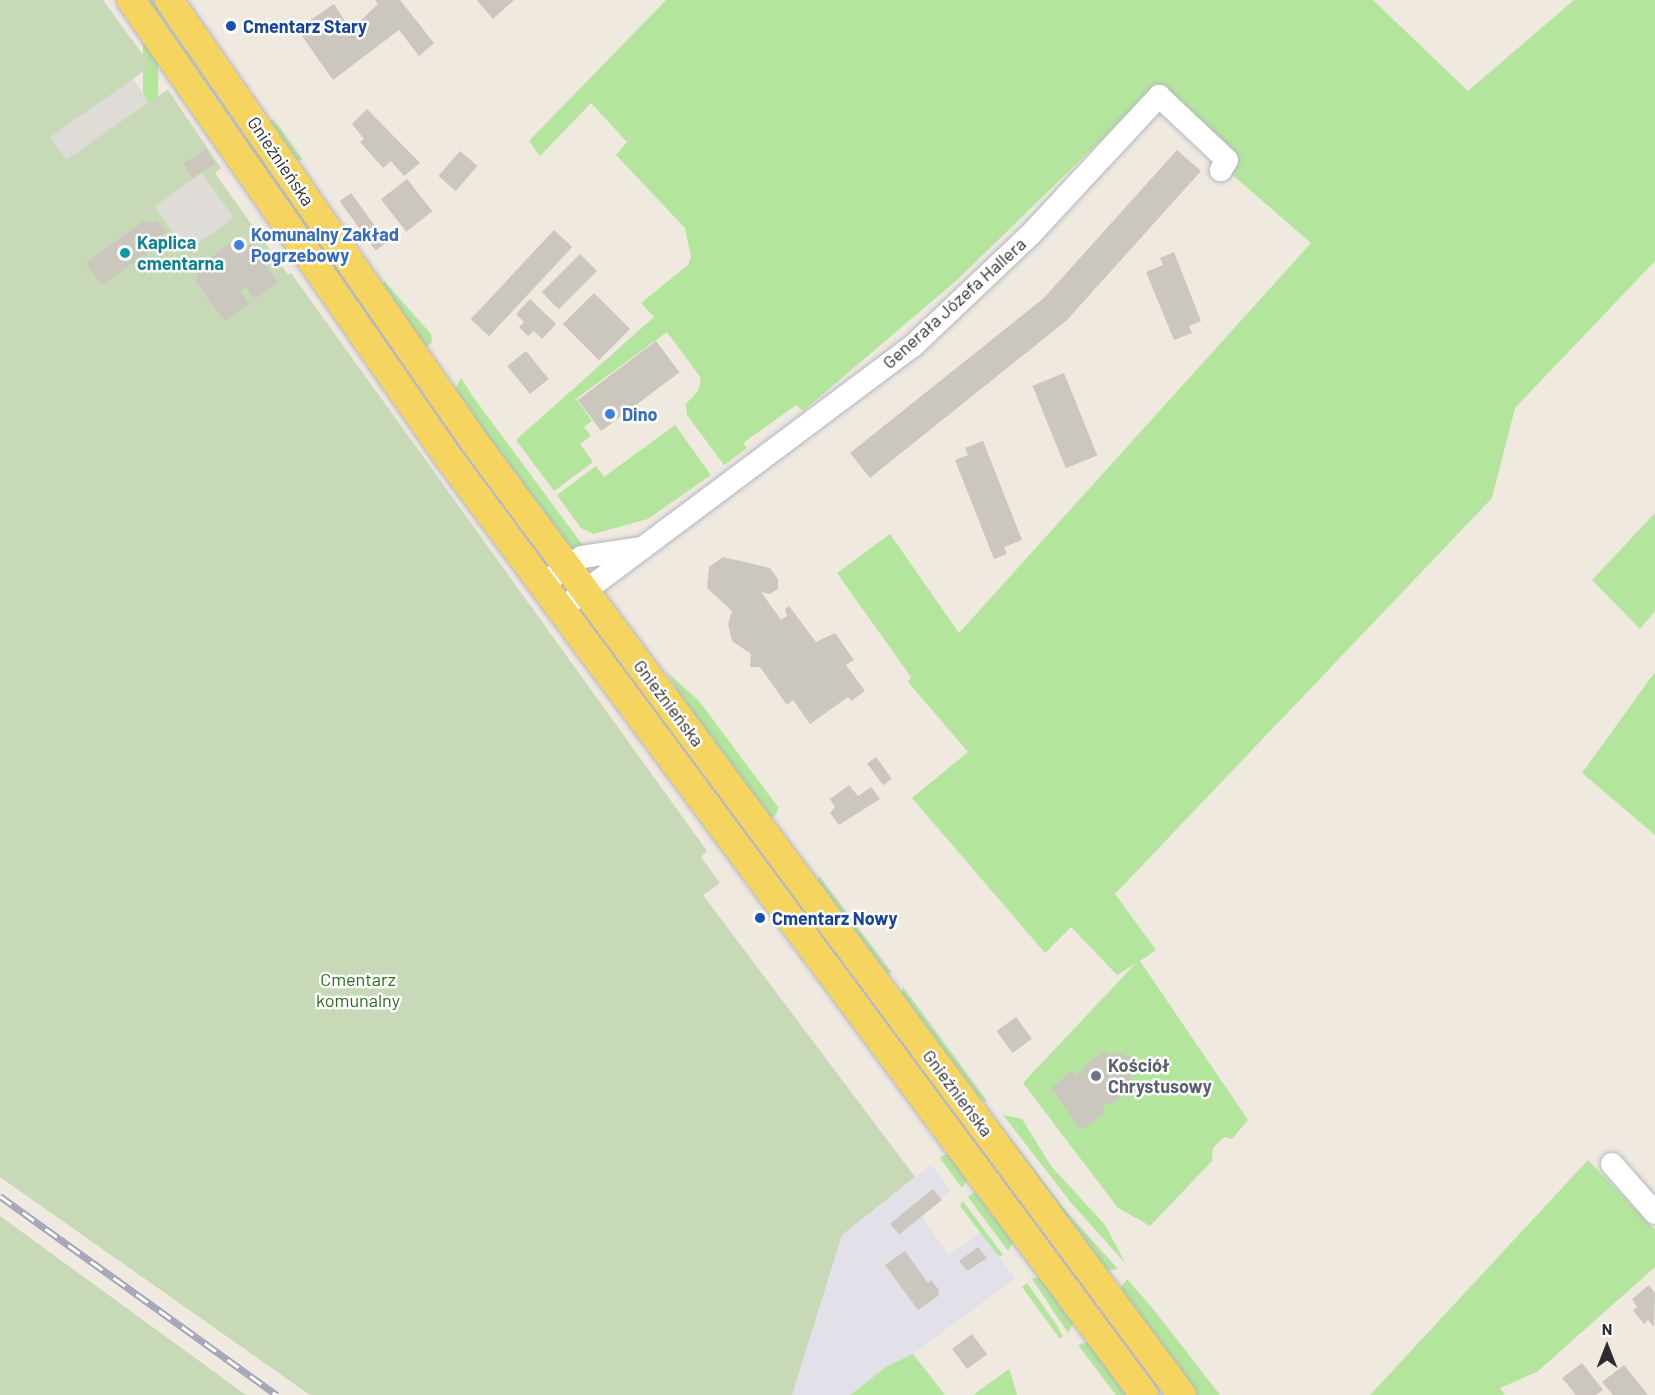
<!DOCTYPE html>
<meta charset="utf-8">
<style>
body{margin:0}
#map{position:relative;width:1655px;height:1395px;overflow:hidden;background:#efe9e0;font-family:Barlow,sans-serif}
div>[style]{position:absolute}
.industrial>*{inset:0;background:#e2e0e8}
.green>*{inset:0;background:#b3e69c;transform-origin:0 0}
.cemetery>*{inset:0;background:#c7d9b6}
.plaza>*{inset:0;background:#dfdcd7;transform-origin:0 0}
.building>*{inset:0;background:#cbc7be;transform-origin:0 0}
.roads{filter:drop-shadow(0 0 2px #b3b6c1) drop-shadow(0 0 2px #b3b6c1)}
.minor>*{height:22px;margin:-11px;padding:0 11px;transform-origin:11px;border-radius:11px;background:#fff}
.major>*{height:28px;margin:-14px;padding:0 14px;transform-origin:14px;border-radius:14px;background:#f5d55f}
.rail>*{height:7px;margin-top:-3.5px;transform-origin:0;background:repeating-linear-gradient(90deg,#fff 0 14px,#a2a4b8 0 28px);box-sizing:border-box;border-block:2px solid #a2a4b8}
.dots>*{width:16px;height:16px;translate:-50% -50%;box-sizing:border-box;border:3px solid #fff;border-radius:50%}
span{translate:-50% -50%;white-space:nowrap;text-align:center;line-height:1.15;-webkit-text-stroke:5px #fff;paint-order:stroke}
.transit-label{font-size:18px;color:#164399;font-weight:700}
.left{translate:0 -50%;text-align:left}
.street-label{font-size:18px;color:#2d2d2d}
.shop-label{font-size:18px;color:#366cbe;font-weight:700}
.culture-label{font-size:18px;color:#0d838f;font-weight:700}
.park-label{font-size:18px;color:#296e19}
.worship-label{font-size:18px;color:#5b616d;font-weight:700}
.north{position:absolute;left:1577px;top:1317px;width:60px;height:60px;-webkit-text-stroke:4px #fff;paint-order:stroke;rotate:0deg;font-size:16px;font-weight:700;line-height:24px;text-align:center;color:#2d2d2d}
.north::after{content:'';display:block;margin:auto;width:21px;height:27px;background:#2d2d2d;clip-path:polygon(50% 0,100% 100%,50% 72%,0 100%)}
</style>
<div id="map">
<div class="industrial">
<div style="clip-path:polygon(931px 1165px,950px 1190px,922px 1217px,949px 1255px,981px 1232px,1015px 1278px,913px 1354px,886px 1367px,850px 1395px,792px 1395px,842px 1235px)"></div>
</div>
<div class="green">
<div style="left:143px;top:0;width:15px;height:155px"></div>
<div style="clip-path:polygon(666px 0,1373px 0,1468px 91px,1574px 0,1655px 0,1655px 261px,1515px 408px,1492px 498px,1115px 894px,1156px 950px,1140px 961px,1248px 1120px,1232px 1139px,1224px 1137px,1213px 1148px,1212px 1161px,1150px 1226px,1118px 1208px,1023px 1083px,1136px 963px,1117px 975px,1071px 927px,1045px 953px,912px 798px,968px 752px,908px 682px,911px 677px,837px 573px,890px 534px,959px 633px,1311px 243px,1144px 98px,957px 280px,803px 411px,796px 405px,743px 443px,747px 448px,724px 465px,687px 415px,686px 404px,698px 391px,701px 378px,667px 332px,576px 399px,592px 421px,584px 427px,591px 436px,580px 444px,593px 462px,554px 491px,516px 440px,654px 317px,641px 303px,688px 265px,691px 257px,685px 228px,616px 155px,627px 142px,591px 103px,540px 156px,529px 141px)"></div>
<div style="clip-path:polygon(273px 120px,278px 125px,303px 160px,295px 160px,268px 121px)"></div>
<div style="left:251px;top:133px;width:276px;height:13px;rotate:56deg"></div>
<div style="clip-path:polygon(384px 281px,431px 334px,432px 342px,422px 351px,382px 286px)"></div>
<div style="clip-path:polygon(461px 378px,474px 398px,587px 551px,572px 551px,453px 394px)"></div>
<div style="clip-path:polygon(675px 425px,711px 475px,648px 519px,593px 534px,581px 528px,557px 495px,596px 466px,604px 477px)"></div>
<div style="clip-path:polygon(1655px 513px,1655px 611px,1640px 629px,1592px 580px)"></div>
<div style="clip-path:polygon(667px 672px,700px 702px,778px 807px,777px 814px,768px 820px,700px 729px)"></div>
<div style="clip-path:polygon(1655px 672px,1655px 835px,1582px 773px)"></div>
<div style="clip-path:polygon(819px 875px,823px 881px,892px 973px,884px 973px,817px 882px)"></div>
<div style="clip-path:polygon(903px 987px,987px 1101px,979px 1101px,901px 997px)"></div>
<div style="clip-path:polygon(1003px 1115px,1022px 1119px,1051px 1166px,1105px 1225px,1126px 1264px,1072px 1204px)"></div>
<div style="clip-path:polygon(995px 1118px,1065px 1210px,1118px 1269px,1105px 1271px)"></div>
<div style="clip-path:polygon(943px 1155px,951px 1155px,970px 1175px,962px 1188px,940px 1158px)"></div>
<div style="clip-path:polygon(1588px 1160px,1655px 1230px,1655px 1267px,1537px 1372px,1500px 1388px,1505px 1395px,1370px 1395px)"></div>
<div style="clip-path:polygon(973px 1193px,983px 1193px,1016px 1238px,1008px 1251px,968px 1197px)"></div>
<div style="clip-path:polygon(963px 1201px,1003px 1255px,999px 1257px,960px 1206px)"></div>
<div style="clip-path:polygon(1045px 1276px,1074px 1321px,1068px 1333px,1032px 1279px)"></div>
<div style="clip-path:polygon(1127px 1279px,1154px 1310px,1220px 1395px,1194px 1395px,1120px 1289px)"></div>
<div style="clip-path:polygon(1027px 1283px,1056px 1324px,1063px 1336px,1060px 1339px,1022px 1287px)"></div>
<div style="clip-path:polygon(1088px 1342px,1133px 1395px,1116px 1395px,1078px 1345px)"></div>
<div style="clip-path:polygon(913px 1354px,945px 1395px,850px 1395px,886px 1367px)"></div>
<div style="clip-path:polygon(1009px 1368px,1017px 1395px,973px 1395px,1009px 1369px)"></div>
</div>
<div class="cemetery">
<div style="clip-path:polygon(0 0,103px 0,151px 66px,133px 79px,148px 102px,168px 90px,221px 168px,215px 173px,221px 182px,288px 275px,291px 273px,707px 851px,701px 857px,720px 883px,703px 895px,915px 1177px,842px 1235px,792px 1395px,310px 1395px,0 1177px)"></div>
<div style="clip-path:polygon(0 1216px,246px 1395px,0 1395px)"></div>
</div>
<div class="plaza">
<div style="left:133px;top:79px;width:28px;height:101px;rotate:55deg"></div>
<div style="left:202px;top:173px;width:55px;height:58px;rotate:55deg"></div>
</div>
<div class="building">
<div style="clip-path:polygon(375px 0,400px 0,434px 43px,419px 56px,399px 30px,333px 80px,297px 29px,334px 4px,351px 30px,378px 4px)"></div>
<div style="clip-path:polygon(477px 0,514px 0,493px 19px)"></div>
<div style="clip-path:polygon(367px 109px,420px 163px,404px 176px,391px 161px,383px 168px,360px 142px,364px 139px,352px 124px)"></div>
<div style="left:206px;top:149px;width:17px;height:27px;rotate:57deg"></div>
<div style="clip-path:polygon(1177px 150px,1201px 171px,1067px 320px,870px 478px,850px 453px,1044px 298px)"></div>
<div style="left:460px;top:151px;width:23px;height:33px;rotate:41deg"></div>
<div style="left:407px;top:179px;width:41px;height:33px;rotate:52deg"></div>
<div style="left:351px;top:193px;width:61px;height:14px;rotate:54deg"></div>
<div style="clip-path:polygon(145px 220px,148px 223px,157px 221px,166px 232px,161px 235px,162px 243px,102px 285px,86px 263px)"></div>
<div style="left:554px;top:230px;width:25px;height:122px;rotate:43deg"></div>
<div style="clip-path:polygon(239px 237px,247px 247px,250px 244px,278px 282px,255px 299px,246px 287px,240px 291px,249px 304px,225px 321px,195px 280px,199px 277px,194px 270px)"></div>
<div style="clip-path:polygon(1174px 252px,1201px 321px,1189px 326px,1192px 333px,1174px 340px,1146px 272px,1163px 265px,1160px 258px)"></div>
<div style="left:580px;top:254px;width:24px;height:54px;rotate:45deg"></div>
<div style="left:594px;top:293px;width:51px;height:44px;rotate:45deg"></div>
<div style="clip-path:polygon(530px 299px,556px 324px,542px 339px,534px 331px,528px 336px,519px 327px,524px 322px,516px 314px)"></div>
<div style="left:656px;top:341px;width:39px;height:98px;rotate:53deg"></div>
<div style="left:526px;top:351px;width:36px;height:24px;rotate:51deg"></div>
<div style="left:1064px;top:373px;width:89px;height:34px;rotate:68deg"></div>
<div style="clip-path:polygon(983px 441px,1022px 540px,1004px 547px,1007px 554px,994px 559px,955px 460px,968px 455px,965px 448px)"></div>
<div style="clip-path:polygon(723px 557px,770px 568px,778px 579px,778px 589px,770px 594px,761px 592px,781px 620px,787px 616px,785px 609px,789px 606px,816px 642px,835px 633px,854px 660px,846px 665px,865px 691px,851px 701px,848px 697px,810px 724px,793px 700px,787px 705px,760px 667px,750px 667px,751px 654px,732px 641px,728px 624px,732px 611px,707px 588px,709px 567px)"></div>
<div style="left:876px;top:757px;width:27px;height:11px;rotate:54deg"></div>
<div style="clip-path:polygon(849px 785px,858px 796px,871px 787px,880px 799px,839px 825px,830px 813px,835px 807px,830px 799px)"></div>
<div style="left:1016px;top:1017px;width:27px;height:24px;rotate:54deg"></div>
<div style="clip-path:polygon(1105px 1050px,1109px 1055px,1118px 1052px,1131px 1058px,1136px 1069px,1129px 1083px,1133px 1088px,1112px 1104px,1102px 1103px,1105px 1114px,1081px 1130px,1051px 1088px,1072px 1070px,1077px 1077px,1084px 1066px)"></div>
<div style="left:933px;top:1189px;width:14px;height:55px;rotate:51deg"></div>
<div style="clip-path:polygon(978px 1247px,987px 1258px,967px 1271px,959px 1261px)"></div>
<div style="clip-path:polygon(905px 1251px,928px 1283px,931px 1280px,939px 1290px,938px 1296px,918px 1310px,885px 1265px)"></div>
<div style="clip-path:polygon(1649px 1285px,1655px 1293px,1654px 1327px,1648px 1320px,1644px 1324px,1633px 1310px,1637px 1307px,1632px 1299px)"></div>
<div style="left:972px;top:1334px;width:25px;height:25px;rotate:53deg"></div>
<div style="clip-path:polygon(1582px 1363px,1603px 1390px,1596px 1395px,1576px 1395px,1562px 1378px)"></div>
<div style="clip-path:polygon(1624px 1365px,1648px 1395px,1613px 1395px,1602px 1382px)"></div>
</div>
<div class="roads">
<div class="minor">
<div style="left:542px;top:584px;width:48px;rotate:-34deg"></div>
<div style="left:582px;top:557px;width:61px;rotate:-8.5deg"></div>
<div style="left:561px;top:609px;width:439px;rotate:-36.8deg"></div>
<div style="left:913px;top:346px;width:161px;rotate:-43.5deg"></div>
<div style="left:1030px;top:235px;width:190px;rotate:-47.1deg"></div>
<div style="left:1159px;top:96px;width:93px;rotate:43.3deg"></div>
<div style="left:1227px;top:160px;width:12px;rotate:121deg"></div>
<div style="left:1612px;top:1164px;width:65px;rotate:48.7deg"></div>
</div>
<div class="major">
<div style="left:131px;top:0;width:556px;rotate:55.25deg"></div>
<div style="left:448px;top:457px;width:1168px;rotate:53.42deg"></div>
<div style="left:169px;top:0;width:540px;rotate:55.34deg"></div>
<div style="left:476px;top:444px;width:1184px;rotate:53.41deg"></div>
</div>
</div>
<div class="rail">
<div style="left:0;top:1196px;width:341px;rotate:35.7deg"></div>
</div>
<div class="dots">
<div style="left:231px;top:26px;background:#1a4fb4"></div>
<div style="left:239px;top:245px;background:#3f7fe0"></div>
<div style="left:125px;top:253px;background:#0f9aa8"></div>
<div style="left:610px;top:414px;background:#3f7fe0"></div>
<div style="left:760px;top:918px;background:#1a4fb4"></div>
<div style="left:1096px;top:1076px;background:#6b7280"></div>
</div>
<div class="transit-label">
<span class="left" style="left:243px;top:26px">Cmentarz Stary</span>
<span class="left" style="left:772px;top:918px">Cmentarz Nowy</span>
</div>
<div class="street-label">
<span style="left:281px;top:161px;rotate:56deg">Gnieźnieńska</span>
<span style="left:954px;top:303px;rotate:-42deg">Generała Józefa Hallera</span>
<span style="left:669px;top:703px;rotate:53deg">Gnieźnieńska</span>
<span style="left:958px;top:1093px;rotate:53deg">Gnieźnieńska</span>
</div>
<div class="shop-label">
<span class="left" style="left:251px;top:245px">Komunalny Zakład<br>Pogrzebowy</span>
<span class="left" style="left:622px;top:414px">Dino</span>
</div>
<div class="culture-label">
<span class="left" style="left:137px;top:253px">Kaplica<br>cmentarna</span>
</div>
<div class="park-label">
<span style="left:358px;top:990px">Cmentarz<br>komunalny</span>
</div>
<div class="worship-label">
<span class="left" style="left:1108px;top:1076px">Kościół<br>Chrystusowy</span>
</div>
<div class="north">N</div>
</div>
